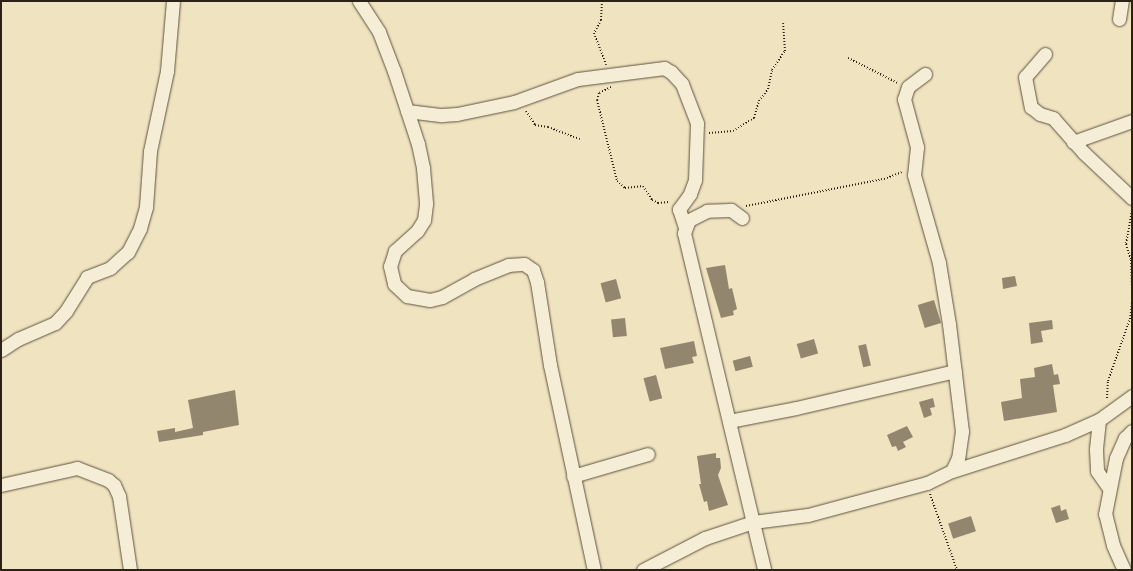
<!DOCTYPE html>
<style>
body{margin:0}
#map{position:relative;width:1133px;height:571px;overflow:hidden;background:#f0e3bf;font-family:"Libre Caslon Text",serif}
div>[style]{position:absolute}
.building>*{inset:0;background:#92866e;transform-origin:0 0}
.path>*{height:2px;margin-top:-1px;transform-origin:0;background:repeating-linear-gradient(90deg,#2c2117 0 1px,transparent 0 3px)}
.roads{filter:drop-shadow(0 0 1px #5d5241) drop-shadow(0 0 1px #5d5241)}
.street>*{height:13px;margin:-6.5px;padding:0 6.5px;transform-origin:6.5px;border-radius:6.5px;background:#f5edd5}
span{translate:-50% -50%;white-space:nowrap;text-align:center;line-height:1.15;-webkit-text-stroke:3px #f5edd5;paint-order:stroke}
.frame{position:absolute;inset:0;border:2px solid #2c2117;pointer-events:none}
</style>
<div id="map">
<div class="building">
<div style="clip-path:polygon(725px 265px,729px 289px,732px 288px,737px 309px,733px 311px,734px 315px,721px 318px,706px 268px)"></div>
<div style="clip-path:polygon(1015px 276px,1017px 286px,1003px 289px,1002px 278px)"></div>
<div style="left:616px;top:279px;width:20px;height:16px;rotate:75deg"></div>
<div style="left:934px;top:300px;width:24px;height:17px;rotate:73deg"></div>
<div style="left:625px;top:318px;width:18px;height:14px;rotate:84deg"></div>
<div style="clip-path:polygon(1052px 320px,1053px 329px,1041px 331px,1043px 342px,1031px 344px,1029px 323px)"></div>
<div style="left:814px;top:339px;width:15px;height:18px;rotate:74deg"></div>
<div style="clip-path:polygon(694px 341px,697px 356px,692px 357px,694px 363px,665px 369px,660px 348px)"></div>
<div style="left:866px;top:344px;width:22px;height:8px;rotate:77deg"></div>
<div style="left:750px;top:356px;width:11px;height:18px;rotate:75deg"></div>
<div style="clip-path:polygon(1052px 364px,1054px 375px,1058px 374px,1060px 384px,1053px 385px,1057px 412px,1004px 421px,1001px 402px,1022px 398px,1020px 379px,1035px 377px,1034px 368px)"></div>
<div style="left:656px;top:375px;width:24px;height:13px;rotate:75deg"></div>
<div style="clip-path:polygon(235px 390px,239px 425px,203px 432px,203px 435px,159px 442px,157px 431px,175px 428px,175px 432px,193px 428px,188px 400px)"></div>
<div style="clip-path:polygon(933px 398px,935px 407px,930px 408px,932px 415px,924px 418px,919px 402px)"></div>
<div style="clip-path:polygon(907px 426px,913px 437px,903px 442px,906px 447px,898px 451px,896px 446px,892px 447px,887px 435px)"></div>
<div style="clip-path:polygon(716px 453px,716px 458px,720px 458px,721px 468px,718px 475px,728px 505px,709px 511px,707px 501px,704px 502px,699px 484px,701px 484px,697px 456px)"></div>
<div style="clip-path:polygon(1060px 505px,1061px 511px,1066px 509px,1069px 519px,1056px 523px,1051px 508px)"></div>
<div style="left:971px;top:516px;width:16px;height:24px;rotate:72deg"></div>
</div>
<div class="path">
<div style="left:602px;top:1px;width:19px;rotate:93deg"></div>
<div style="left:601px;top:20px;width:15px;rotate:118deg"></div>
<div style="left:594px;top:33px;width:34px;rotate:69deg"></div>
<div style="left:848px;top:58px;width:56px;rotate:26.6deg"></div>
<div style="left:611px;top:87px;width:13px;rotate:153deg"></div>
<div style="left:599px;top:93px;width:7px;rotate:106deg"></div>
<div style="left:597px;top:100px;width:83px;rotate:76.1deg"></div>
<div style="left:617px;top:181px;width:11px;rotate:41deg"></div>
<div style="left:625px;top:188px;width:18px;rotate:-6deg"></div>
<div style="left:643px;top:186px;width:17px;rotate:57deg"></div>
<div style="left:652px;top:200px;width:7px;rotate:27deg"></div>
<div style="left:658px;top:203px;width:11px;rotate:-5deg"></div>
<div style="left:526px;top:111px;width:17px;rotate:57deg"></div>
<div style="left:535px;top:125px;width:13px;rotate:9deg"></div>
<div style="left:548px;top:127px;width:34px;rotate:21deg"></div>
<div style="left:709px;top:133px;width:24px;rotate:-5deg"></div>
<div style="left:733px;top:131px;width:25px;rotate:-32deg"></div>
<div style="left:754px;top:118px;width:18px;rotate:-74deg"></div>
<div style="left:759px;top:101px;width:15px;rotate:-53deg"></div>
<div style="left:768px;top:89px;width:19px;rotate:-78deg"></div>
<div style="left:772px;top:70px;width:23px;rotate:-56deg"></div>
<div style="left:785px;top:51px;width:28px;rotate:-94deg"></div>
<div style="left:746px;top:206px;width:141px;rotate:-11.1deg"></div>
<div style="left:884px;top:179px;width:19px;rotate:-21deg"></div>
<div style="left:1132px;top:210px;width:35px;rotate:100deg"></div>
<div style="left:1126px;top:244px;width:17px;rotate:73deg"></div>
<div style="left:1131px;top:260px;width:37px;rotate:88deg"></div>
<div style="left:1107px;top:398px;width:17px;rotate:-87deg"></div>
<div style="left:1108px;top:381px;width:66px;rotate:-70.5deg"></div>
<div style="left:1130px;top:319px;width:17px;rotate:-83deg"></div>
<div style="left:930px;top:494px;width:81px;rotate:70.4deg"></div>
</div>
<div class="roads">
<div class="street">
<div style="left:359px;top:1px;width:37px;rotate:57deg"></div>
<div style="left:379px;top:32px;width:42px;rotate:69deg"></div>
<div style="left:394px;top:71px;width:77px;rotate:71.8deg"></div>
<div style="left:418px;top:144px;width:25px;rotate:78deg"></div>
<div style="left:423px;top:168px;width:36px;rotate:85deg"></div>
<div style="left:426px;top:204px;width:16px;rotate:97deg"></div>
<div style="left:424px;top:220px;width:13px;rotate:122deg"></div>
<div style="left:417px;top:231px;width:30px;rotate:138deg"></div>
<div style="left:395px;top:251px;width:16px;rotate:108deg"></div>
<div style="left:390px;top:266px;width:18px;rotate:77deg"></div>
<div style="left:394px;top:284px;width:18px;rotate:43deg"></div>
<div style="left:407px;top:296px;width:23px;rotate:10deg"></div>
<div style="left:430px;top:300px;width:12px;rotate:-14deg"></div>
<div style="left:442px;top:297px;width:37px;rotate:-29deg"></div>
<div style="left:474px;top:279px;width:37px;rotate:-22deg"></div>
<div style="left:508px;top:265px;width:16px;rotate:-4deg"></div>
<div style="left:524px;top:264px;width:11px;rotate:34deg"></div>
<div style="left:533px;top:270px;width:13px;rotate:72deg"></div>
<div style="left:537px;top:282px;width:84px;rotate:81.1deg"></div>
<div style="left:550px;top:365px;width:210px;rotate:77.9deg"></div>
<div style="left:1119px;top:19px;width:18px;rotate:-81deg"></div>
<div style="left:1045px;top:54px;width:30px;rotate:131deg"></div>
<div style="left:1025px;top:77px;width:31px;rotate:79deg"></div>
<div style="left:1031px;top:107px;width:11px;rotate:38deg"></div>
<div style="left:1040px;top:114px;width:14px;rotate:17deg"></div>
<div style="left:1053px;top:118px;width:47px;rotate:48.5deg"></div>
<div style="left:1084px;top:153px;width:66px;rotate:43.2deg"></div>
<div style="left:925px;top:74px;width:21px;rotate:143deg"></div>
<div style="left:908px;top:87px;width:13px;rotate:108deg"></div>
<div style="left:904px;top:99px;width:50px;rotate:74.8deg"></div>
<div style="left:917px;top:147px;width:28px;rotate:96deg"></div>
<div style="left:914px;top:175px;width:91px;rotate:74.1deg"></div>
<div style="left:939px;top:263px;width:62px;rotate:80.7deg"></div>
<div style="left:949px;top:324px;width:108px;rotate:83.1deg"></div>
<div style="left:962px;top:431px;width:27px;rotate:98deg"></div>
<div style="left:958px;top:458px;width:14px;rotate:115deg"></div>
<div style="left:407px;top:111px;width:35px;rotate:7deg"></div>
<div style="left:442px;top:115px;width:15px;rotate:-4deg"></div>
<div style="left:457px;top:114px;width:58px;rotate:-11.9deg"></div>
<div style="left:514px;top:102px;width:68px;rotate:-19.8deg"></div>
<div style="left:578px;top:79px;width:87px;rotate:-7.3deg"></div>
<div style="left:664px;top:68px;width:8px;rotate:30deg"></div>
<div style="left:671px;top:72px;width:16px;rotate:47deg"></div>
<div style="left:682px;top:84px;width:42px;rotate:69deg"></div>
<div style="left:697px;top:123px;width:57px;rotate:92deg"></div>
<div style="left:695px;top:180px;width:15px;rotate:110deg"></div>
<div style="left:690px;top:194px;width:19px;rotate:126deg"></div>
<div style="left:679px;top:209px;width:19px;rotate:72deg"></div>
<div style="left:1073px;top:142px;width:63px;rotate:-19.6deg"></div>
<div style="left:742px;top:218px;width:14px;rotate:-144deg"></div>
<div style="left:731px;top:210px;width:24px;rotate:178deg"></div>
<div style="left:707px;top:211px;width:20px;rotate:153deg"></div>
<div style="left:689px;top:220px;width:14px;rotate:111deg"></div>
<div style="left:684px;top:233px;width:346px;rotate:76.6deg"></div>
<div style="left:1px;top:350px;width:20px;rotate:-33deg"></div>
<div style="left:18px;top:339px;width:40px;rotate:-23.4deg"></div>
<div style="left:55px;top:323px;width:16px;rotate:-47deg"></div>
<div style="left:66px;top:311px;width:40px;rotate:-58deg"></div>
<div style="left:87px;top:277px;width:25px;rotate:-21deg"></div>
<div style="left:110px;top:268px;width:24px;rotate:-42deg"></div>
<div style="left:128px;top:252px;width:27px;rotate:-63deg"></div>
<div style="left:140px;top:228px;width:22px;rotate:-74deg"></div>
<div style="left:146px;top:207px;width:56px;rotate:-85.9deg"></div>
<div style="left:150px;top:151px;width:82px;rotate:-78deg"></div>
<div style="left:167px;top:71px;width:70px;rotate:-85.1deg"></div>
<div style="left:1099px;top:420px;width:30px;rotate:96deg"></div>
<div style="left:1096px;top:450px;width:21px;rotate:87deg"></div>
<div style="left:1097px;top:471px;width:21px;rotate:55deg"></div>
<div style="left:729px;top:421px;width:68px;rotate:-11deg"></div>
<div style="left:796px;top:408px;width:163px;rotate:-13.1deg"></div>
<div style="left:573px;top:476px;width:78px;rotate:-16.3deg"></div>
<div style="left:1px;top:485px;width:78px;rotate:-12.6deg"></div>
<div style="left:77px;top:468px;width:33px;rotate:21deg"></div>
<div style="left:108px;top:480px;width:8px;rotate:40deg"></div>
<div style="left:114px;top:485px;width:12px;rotate:66deg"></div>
<div style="left:119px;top:496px;width:75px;rotate:81.5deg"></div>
<div style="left:643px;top:570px;width:70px;rotate:-27.3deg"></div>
<div style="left:705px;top:538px;width:51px;rotate:-18.4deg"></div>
<div style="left:753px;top:522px;width:55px;rotate:-7.3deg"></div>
<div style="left:808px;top:515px;width:123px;rotate:-15.1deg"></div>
<div style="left:927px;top:483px;width:28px;rotate:-26deg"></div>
<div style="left:952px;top:471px;width:119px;rotate:-17.7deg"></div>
<div style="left:1065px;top:435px;width:37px;rotate:-24deg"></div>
<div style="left:1099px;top:420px;width:41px;rotate:-36deg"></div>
<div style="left:1124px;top:570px;width:27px;rotate:-114deg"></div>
<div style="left:1113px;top:545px;width:32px;rotate:-104deg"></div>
<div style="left:1105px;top:514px;width:57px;rotate:-78.9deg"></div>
<div style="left:1116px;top:458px;width:22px;rotate:-66deg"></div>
<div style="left:1125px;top:438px;width:10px;rotate:-45deg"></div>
</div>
</div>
<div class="frame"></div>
</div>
